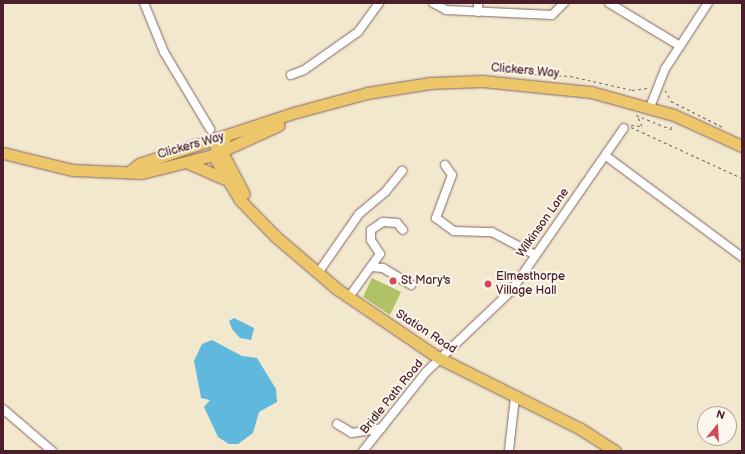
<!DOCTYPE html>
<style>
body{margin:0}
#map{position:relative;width:745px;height:454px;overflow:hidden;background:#f2e8ce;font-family:"Balsamiq Sans",sans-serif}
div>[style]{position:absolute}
.green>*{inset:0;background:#b0c265}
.water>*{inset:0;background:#60b8dd}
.path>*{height:1px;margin-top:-0.5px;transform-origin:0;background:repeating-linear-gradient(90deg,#856564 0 3px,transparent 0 6px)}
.roads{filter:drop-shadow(0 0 1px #856564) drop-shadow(0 0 1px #856564)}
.minor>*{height:8px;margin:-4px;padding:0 4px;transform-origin:4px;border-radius:4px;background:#fff}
.major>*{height:11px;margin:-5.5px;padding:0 5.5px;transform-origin:5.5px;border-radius:5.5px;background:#ecc669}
.dots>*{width:11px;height:11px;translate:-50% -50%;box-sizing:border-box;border:2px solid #fbf7ec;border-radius:50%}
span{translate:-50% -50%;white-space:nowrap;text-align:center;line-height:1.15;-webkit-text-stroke:4px #fbf7ec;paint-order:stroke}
.street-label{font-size:12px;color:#4a1f2b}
.poi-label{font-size:12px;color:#4a1f2b}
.left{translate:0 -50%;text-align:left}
.frame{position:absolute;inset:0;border:4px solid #4a1f2b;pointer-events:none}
.north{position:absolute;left:697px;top:406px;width:40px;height:40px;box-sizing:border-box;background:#fbf7ec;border:1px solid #b4a19f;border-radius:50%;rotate:18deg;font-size:11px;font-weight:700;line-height:16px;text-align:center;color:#4a1f2b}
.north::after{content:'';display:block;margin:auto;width:14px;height:18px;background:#d1495b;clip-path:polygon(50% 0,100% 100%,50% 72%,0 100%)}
</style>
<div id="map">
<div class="green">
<div style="clip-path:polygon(372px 278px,401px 292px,390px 315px,363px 297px)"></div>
</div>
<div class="water">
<div style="clip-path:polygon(234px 318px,254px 328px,251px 340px,240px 338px,232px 329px,229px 321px)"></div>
<div style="clip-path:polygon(212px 340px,242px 356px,257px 358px,276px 389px,277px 402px,259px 412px,253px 433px,238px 444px,229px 444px,218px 437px,204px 407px,210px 400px,201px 398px,200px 392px,194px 361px,202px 344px)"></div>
</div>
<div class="path">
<div style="left:492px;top:72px;width:78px;rotate:2.9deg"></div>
<div style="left:570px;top:76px;width:64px;rotate:12.7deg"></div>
<div style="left:632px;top:90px;width:16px;rotate:-7deg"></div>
<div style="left:665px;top:90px;width:13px;rotate:61deg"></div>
<div style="left:671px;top:101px;width:58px;rotate:26.6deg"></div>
<div style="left:636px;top:115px;width:38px;rotate:22deg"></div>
<div style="left:671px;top:129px;width:5px;rotate:-79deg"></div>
<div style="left:631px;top:125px;width:11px;rotate:5deg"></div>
<div style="left:642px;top:126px;width:12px;rotate:-114deg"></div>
<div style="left:631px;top:127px;width:122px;rotate:24.7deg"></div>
</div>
<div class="roads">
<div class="minor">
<div style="left:144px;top:3px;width:53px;rotate:67.8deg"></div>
<div style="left:164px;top:52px;width:90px;rotate:59.1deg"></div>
<div style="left:433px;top:3px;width:15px;rotate:28deg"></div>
<div style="left:446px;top:10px;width:106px;rotate:2.7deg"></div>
<div style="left:552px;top:15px;width:17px;rotate:-45deg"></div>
<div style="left:609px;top:3px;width:83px;rotate:31.2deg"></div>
<div style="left:478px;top:12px;width:9px;rotate:-90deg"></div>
<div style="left:291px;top:75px;width:14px;rotate:-21deg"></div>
<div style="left:304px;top:70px;width:66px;rotate:-35.1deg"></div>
<div style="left:358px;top:32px;width:36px;rotate:-54deg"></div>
<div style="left:650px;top:107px;width:41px;rotate:-68.5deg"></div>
<div style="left:665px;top:69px;width:79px;rotate:-56.9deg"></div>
<div style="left:606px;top:156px;width:169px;rotate:36.6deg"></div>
<div style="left:445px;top:165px;width:12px;rotate:55deg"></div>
<div style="left:452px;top:175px;width:46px;rotate:110.4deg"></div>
<div style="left:436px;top:218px;width:22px;rotate:36deg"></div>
<div style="left:454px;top:231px;width:38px;rotate:2deg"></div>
<div style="left:492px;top:232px;width:49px;rotate:28.1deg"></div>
<div style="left:371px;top:267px;width:12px;rotate:5deg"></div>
<div style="left:383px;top:268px;width:33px;rotate:31deg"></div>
<div style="left:318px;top:273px;width:72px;rotate:-55.2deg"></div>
<div style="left:359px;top:214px;width:35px;rotate:-40deg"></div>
<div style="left:386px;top:191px;width:26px;rotate:-51deg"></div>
<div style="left:349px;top:297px;width:53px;rotate:-54.2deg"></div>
<div style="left:380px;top:254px;width:17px;rotate:-123deg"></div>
<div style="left:371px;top:240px;width:10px;rotate:-90deg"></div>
<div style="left:371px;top:230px;width:14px;rotate:-34deg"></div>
<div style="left:383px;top:222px;width:14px;rotate:4deg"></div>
<div style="left:397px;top:223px;width:9px;rotate:49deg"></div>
<div style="left:3px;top:409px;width:65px;rotate:40.6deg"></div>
<div style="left:337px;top:424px;width:17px;rotate:31deg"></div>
<div style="left:352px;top:433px;width:30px;rotate:-9deg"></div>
<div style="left:509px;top:450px;width:53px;rotate:-83.5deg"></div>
<div style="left:363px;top:451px;width:101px;rotate:-51.4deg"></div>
<div style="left:426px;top:372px;width:117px;rotate:-43.6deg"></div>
<div style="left:511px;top:291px;width:198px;rotate:-55.3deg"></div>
</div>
<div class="major">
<div style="left:225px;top:138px;width:21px;rotate:125deg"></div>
<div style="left:213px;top:155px;width:52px;rotate:59deg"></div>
<div style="left:240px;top:200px;width:50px;rotate:45.8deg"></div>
<div style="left:275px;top:236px;width:82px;rotate:40.5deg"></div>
<div style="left:337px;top:289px;width:123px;rotate:34.1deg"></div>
<div style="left:439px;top:358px;width:157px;rotate:26.6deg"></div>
<div style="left:579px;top:428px;width:43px;rotate:32.6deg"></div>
<div style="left:217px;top:149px;width:6px;rotate:31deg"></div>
<div style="left:222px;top:152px;width:47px;rotate:62.4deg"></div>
<div style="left:3px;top:153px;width:72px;rotate:13.7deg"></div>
<div style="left:73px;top:170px;width:69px;rotate:2.5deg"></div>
<div style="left:142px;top:173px;width:73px;rotate:-14.2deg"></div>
<div style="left:213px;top:155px;width:72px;rotate:-24.4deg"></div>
<div style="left:188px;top:163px;width:40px;rotate:23.4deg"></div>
<div style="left:130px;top:171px;width:11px;rotate:-38deg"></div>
<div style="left:139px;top:164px;width:162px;rotate:-18.3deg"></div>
<div style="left:293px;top:113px;width:77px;rotate:-15.1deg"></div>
<div style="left:367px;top:93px;width:64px;rotate:-9deg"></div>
<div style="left:430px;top:83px;width:52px;rotate:-2.2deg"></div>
<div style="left:482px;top:81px;width:110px;rotate:5.8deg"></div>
<div style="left:591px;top:92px;width:86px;rotate:15.5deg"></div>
<div style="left:674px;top:115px;width:75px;rotate:24.5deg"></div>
</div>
</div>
<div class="dots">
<div style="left:393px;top:281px;background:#d1495b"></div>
<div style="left:488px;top:284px;background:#d1495b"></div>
</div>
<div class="street-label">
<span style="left:525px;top:71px;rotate:5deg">Clickers Way</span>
<span style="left:191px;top:146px;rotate:-16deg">Clickers Way</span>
<span style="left:543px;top:223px;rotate:-55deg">Wilkinson Lane</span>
<span style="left:426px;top:332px;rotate:33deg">Station Road</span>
<span style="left:392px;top:397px;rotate:-51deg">Bridle Path Road</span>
</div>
<div class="poi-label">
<span class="left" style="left:496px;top:284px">Elmesthorpe<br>Village Hall</span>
<span class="left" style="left:401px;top:281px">St Mary's</span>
</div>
<div class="frame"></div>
<div class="north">N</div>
</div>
